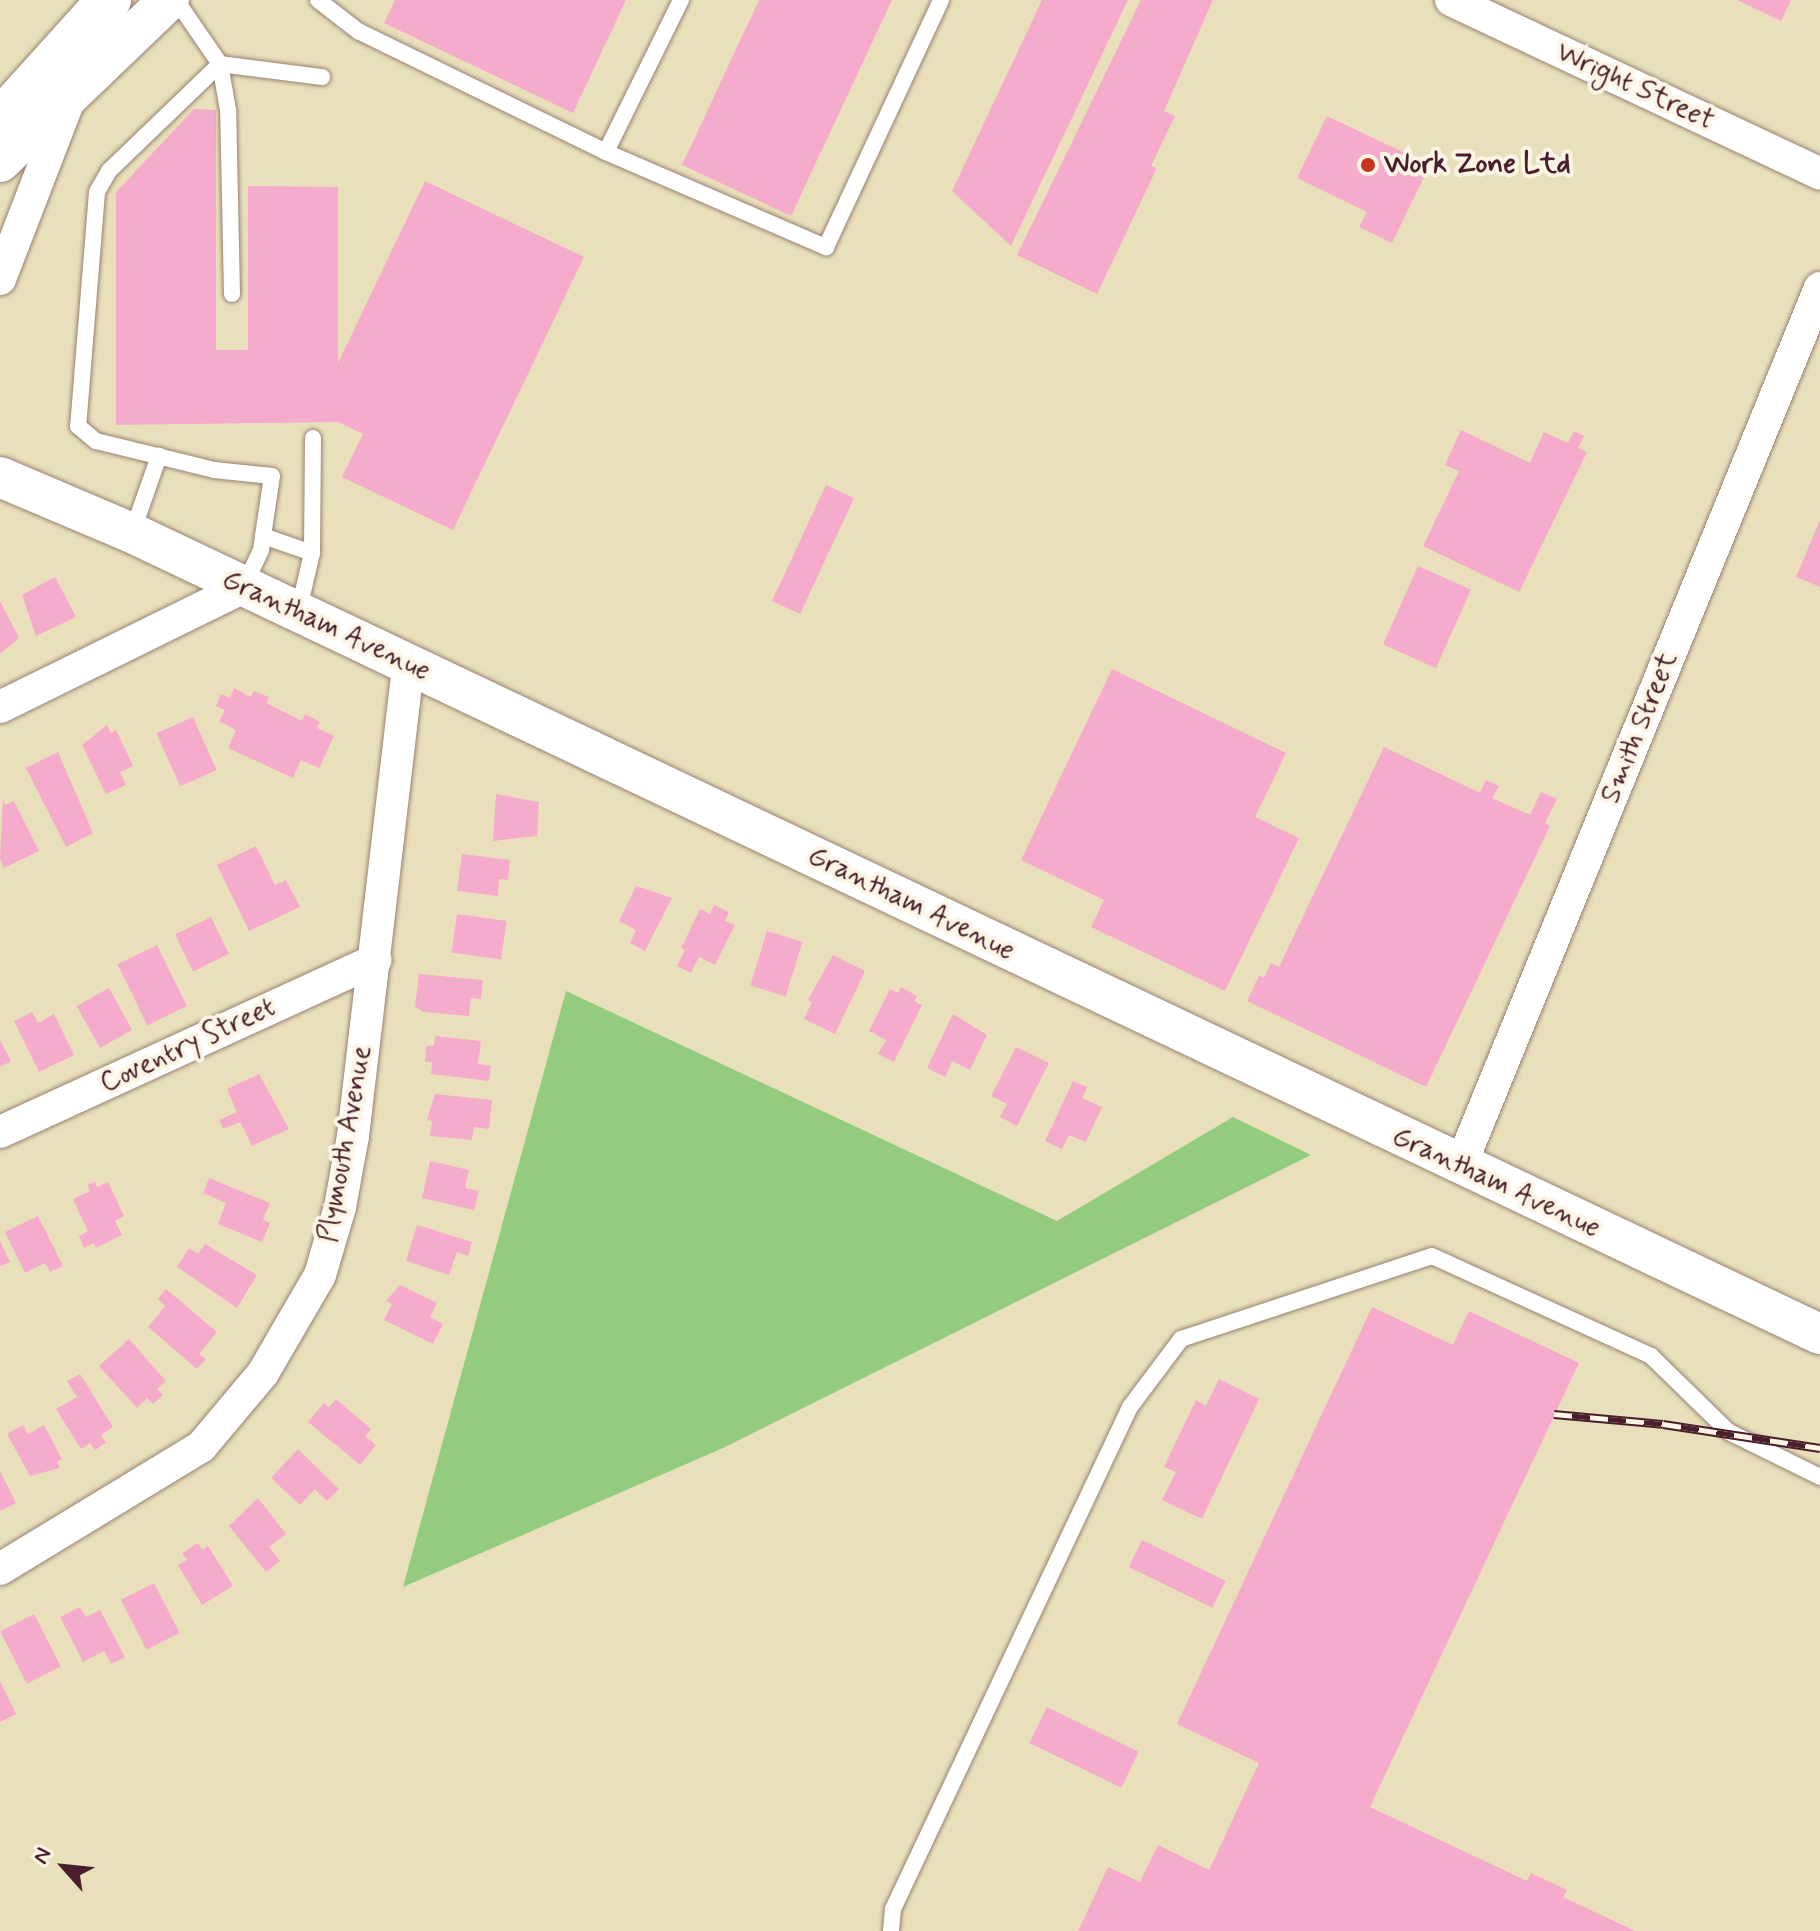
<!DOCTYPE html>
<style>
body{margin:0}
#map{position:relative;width:1820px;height:1931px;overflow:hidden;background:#e9e0bb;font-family:Mynerve,sans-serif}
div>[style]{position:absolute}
.green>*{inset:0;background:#93cc7f}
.building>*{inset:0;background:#f5abcb;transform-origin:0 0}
.roads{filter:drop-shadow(0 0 2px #9a8073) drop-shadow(0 0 2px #9a8073)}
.service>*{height:16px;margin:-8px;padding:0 8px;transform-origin:8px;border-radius:8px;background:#fff}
.minor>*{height:32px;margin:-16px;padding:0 16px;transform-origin:16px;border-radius:16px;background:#fff}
.tertiary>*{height:40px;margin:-20px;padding:0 20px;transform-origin:20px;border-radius:20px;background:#fff}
.motorway>*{height:44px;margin:-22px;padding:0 22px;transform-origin:22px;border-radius:22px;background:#fff}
.rail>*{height:9px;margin-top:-4.5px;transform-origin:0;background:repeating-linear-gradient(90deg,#fcf5e5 0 18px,#4a1f2b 0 36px);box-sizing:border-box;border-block:2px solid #4a1f2b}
.dots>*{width:22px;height:22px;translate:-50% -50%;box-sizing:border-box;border:4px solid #fcf5e5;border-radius:50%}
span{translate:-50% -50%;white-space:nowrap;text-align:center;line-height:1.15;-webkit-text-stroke:8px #fcf5e5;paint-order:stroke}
.street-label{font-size:28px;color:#4a1f2b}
.poi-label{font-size:28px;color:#4a1f2b;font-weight:700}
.left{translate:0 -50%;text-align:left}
.north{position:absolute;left:24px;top:1827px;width:80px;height:80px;-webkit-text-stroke:6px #fcf5e5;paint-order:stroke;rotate:297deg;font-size:22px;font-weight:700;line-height:32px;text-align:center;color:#4a1f2b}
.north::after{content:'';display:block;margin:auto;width:28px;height:36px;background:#4a1f2b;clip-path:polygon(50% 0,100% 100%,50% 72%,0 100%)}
</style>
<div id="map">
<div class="green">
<div style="clip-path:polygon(566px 991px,1057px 1221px,1233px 1117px,1311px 1155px,723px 1448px,403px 1587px)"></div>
</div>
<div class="building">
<div style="clip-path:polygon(395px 0,626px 0,573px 113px,384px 23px)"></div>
<div style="clip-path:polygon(759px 0,892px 0,791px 216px,682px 165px)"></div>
<div style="clip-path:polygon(1042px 0,1128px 0,1011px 246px,952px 191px)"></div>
<div style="clip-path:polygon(1141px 0,1213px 0,1164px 111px,1175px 116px,1151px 166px,1157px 168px,1097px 294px,1017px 255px)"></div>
<div style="clip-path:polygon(1737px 0,1791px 0,1781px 21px)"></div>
<div style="clip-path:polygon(194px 109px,216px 110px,216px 350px,248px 350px,248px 186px,338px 187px,338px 363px,425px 181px,584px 257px,453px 530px,342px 477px,363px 434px,338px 422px,116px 425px,116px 192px)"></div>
<div style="clip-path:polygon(1327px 116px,1430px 165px,1392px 243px,1359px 227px,1367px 212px,1297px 178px)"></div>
<div style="clip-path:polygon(1461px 430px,1530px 463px,1544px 432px,1568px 443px,1574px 431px,1584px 436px,1578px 448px,1587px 452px,1519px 592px,1423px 546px,1459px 471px,1445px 465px)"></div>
<div style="left:826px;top:485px;width:31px;height:128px;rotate:25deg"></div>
<div style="clip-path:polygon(1820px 520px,1820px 587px,1796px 577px)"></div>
<div style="left:1418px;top:566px;width:58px;height:86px;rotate:24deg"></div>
<div style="clip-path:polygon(55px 577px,76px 617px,36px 636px,22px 595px)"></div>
<div style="clip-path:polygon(0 601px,19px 638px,0 654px)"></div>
<div style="clip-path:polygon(1112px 669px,1286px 753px,1255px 817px,1299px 838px,1225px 991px,1091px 927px,1104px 900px,1021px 860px)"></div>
<div style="clip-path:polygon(234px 688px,251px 697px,254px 691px,269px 697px,266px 703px,302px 721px,305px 714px,320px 722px,317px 728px,334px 736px,319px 768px,301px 760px,293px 778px,228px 748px,236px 730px,219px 721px,225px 710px,216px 706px,221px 694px,230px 698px)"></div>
<div style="left:193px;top:717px;width:58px;height:40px;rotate:66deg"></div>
<div style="clip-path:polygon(107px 725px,111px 733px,116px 730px,133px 766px,120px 772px,126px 785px,106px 794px,82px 745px)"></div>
<div style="clip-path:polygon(1384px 747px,1480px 793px,1486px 780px,1499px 786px,1492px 798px,1530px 815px,1541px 792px,1557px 799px,1545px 823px,1550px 826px,1426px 1087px,1247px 1001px,1259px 975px,1264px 978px,1271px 963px,1279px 967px)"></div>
<div style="clip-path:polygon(58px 752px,93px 833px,66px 847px,26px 768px)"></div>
<div style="clip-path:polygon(496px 794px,539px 802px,537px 836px,493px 841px)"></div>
<div style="clip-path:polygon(3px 800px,5px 805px,14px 801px,39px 851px,4px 868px,0 858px)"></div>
<div style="clip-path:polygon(256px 846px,275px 885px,286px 880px,300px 907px,249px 931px,217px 865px)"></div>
<div style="clip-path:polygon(462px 854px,510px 860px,508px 880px,499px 879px,498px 896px,457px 891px)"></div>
<div style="clip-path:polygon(636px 886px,672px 898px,645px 951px,630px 943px,636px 930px,619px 921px)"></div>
<div style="clip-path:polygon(714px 905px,729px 912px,725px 921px,735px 925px,715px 965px,699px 957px,691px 973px,677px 966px,685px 950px,681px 948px,700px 909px,710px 914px)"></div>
<div style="left:457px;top:914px;width:50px;height:39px;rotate:8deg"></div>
<div style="left:211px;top:917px;width:41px;height:40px;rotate:64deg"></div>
<div style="left:767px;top:931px;width:37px;height:57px;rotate:17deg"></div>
<div style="left:157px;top:945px;width:68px;height:44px;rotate:64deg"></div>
<div style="clip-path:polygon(833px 955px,865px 971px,835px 1034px,804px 1019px,812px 1002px,808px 1000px)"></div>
<div style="clip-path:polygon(419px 974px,483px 980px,481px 999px,471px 998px,469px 1016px,424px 1012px,415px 1007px)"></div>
<div style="clip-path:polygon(901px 987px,917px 996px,914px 1001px,922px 1005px,894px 1062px,878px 1054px,886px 1040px,869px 1031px,890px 989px,898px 993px)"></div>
<div style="left:109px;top:988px;width:48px;height:37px;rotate:61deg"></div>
<div style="clip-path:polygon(32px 1012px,38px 1023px,54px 1014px,74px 1055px,39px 1072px,14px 1021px)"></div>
<div style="clip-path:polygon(953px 1014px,987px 1035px,970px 1070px,952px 1061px,945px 1077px,927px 1068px)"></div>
<div style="clip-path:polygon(435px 1036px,481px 1041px,478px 1064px,491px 1066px,489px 1081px,431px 1074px,432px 1062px,425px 1062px,426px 1046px,434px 1046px)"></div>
<div style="clip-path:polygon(0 1040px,11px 1061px,0 1067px)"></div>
<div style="clip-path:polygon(1016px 1047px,1049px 1063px,1017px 1126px,1000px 1117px,1007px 1104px,991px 1096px)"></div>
<div style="clip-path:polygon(259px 1074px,289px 1129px,252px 1146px,240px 1122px,223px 1129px,219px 1120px,237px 1112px,227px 1089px)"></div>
<div style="clip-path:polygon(1073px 1081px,1087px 1087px,1082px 1098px,1102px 1107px,1086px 1142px,1069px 1135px,1062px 1149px,1045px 1141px)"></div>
<div style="clip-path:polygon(435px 1094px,492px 1100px,489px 1129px,474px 1127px,472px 1140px,430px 1136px,432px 1121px,427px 1120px)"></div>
<div style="clip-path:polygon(430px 1161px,469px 1170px,465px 1188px,479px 1191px,474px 1210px,422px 1198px)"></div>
<div style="clip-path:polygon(209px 1178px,270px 1203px,263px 1220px,270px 1223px,262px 1242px,218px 1224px,226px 1203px,203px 1193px)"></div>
<div style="clip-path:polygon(95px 1182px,97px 1187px,108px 1182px,124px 1216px,115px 1221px,122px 1235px,96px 1248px,94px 1243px,84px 1248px,79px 1236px,88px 1231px,73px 1199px,90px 1191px,87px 1185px)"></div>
<div style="clip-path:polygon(38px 1216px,63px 1266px,50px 1272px,45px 1263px,25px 1273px,5px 1232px)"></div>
<div style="clip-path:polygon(417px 1225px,472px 1242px,468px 1256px,457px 1252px,449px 1275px,406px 1261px)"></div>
<div style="clip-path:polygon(0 1241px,10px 1262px,0 1266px)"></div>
<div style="clip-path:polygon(205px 1244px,257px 1275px,237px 1308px,177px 1267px,189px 1248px,198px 1254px)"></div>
<div style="clip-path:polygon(400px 1285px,437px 1303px,430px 1317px,443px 1324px,433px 1344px,384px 1320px,392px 1304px,386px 1301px)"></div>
<div style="clip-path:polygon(166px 1289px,217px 1332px,199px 1354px,206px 1359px,197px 1369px,148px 1327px,165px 1306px,158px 1299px)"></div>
<div style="clip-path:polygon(1372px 1307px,1453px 1345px,1469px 1311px,1579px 1363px,1370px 1807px,1527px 1881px,1531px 1873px,1567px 1890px,1563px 1897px,1635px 1931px,1078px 1931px,1108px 1867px,1140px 1882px,1158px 1845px,1209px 1870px,1259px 1763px,1177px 1724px)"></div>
<div style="clip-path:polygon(129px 1339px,166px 1381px,157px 1389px,163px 1395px,153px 1404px,147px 1398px,137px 1408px,99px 1366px)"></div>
<div style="clip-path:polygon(80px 1374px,113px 1427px,101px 1435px,106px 1443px,95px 1450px,90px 1443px,81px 1449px,56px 1409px,77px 1397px,67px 1381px)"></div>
<div style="clip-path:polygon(1219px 1379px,1259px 1399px,1202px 1519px,1162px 1500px,1176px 1472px,1164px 1467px,1196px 1400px,1206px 1406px)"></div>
<div style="clip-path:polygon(336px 1399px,371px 1429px,365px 1436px,376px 1445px,360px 1465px,308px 1422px,324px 1403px,329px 1407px)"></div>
<div style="clip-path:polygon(23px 1425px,28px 1434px,44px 1425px,62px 1459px,57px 1462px,60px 1468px,30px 1476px,7px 1434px)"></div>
<div style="clip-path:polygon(298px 1449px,339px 1489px,327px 1501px,315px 1489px,300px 1505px,271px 1478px)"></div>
<div style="clip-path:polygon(0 1471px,16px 1503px,0 1511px)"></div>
<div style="clip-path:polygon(258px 1498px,286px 1534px,269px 1547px,280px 1561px,266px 1572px,229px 1526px)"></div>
<div style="left:1142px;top:1540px;width:93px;height:30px;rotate:26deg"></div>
<div style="clip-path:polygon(198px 1543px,202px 1550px,208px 1546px,233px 1586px,202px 1605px,178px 1565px,187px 1560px,182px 1553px)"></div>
<div style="left:154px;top:1583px;width:56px;height:37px;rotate:63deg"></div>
<div style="clip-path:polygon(80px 1607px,86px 1617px,100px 1610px,125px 1657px,111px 1664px,104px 1651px,83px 1662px,60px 1617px)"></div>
<div style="left:34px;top:1614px;width:59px;height:38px;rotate:63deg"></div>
<div style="clip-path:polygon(0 1681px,16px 1714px,0 1722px)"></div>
<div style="left:1047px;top:1707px;width:102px;height:40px;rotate:26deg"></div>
</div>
<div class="roads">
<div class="service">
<div style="left:176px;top:0;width:78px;rotate:55.5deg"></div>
<div style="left:220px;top:64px;width:154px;rotate:136.1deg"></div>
<div style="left:109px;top:171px;width:24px;rotate:120deg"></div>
<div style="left:97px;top:192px;width:235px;rotate:94.6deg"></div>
<div style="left:78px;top:426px;width:23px;rotate:40deg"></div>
<div style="left:96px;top:441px;width:122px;rotate:13.8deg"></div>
<div style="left:214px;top:470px;width:58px;rotate:5.9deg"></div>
<div style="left:272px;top:476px;width:75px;rotate:98.5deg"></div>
<div style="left:261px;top:550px;width:38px;rotate:115deg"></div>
<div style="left:318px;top:0;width:51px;rotate:37.8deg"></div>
<div style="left:358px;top:31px;width:276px;rotate:26deg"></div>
<div style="left:681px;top:0;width:169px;rotate:116.3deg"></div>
<div style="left:606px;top:152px;width:240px;rotate:23.4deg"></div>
<div style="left:826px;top:247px;width:272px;rotate:-65deg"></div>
<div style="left:232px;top:294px;width:184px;rotate:-91.2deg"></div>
<div style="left:228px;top:110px;width:47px;rotate:-99.9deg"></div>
<div style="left:220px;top:64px;width:103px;rotate:7.3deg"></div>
<div style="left:132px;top:533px;width:82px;rotate:-70.7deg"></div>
<div style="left:263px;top:536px;width:52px;rotate:19.1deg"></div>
<div style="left:312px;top:553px;width:62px;rotate:103.1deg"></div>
<div style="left:312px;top:553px;width:115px;rotate:-89.5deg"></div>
<div style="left:891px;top:1931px;width:22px;rotate:-85deg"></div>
<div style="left:893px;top:1909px;width:555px;rotate:-64.73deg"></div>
<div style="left:1130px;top:1407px;width:85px;rotate:-53.1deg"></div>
<div style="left:1181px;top:1339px;width:264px;rotate:-18.3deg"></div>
<div style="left:1432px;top:1256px;width:241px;rotate:24.5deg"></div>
<div style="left:1651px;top:1356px;width:109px;rotate:44.3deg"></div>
<div style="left:1729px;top:1432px;width:102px;rotate:26.3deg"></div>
</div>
<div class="minor">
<div style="left:1451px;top:0;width:408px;rotate:25.2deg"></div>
<div style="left:0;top:279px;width:192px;rotate:-68.9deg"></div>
<div style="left:0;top:707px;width:272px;rotate:-26.2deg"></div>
<div style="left:0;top:1132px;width:413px;rotate:-24.6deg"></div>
<div style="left:1460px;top:1167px;width:950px;rotate:-67.73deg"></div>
<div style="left:0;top:1569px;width:235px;rotate:-31.3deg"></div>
<div style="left:201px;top:1447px;width:97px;rotate:-50deg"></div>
<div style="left:263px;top:1373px;width:113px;rotate:-59.8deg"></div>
<div style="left:320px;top:1275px;width:71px;rotate:-73.6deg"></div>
<div style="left:340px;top:1207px;width:72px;rotate:-79.6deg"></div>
<div style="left:353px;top:1136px;width:474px;rotate:-83.3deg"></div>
</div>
<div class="tertiary">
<div style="left:0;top:162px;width:234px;rotate:-43.8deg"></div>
<div style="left:0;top:477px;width:143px;rotate:23deg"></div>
<div style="left:132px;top:533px;width:1868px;rotate:25.39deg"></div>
</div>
<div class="motorway">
<div style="left:0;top:121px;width:163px;rotate:-48deg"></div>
</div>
</div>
<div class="rail">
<div style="left:1554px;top:1414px;width:109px;rotate:5.2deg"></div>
<div style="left:1663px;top:1424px;width:159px;rotate:8.7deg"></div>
</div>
<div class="dots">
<div style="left:1368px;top:165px;background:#c8321e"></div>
</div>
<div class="street-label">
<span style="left:1635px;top:87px;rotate:25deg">Wright Street</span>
<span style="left:326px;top:626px;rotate:25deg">Grantham Avenue</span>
<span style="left:1640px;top:728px;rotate:-68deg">Smith Street</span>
<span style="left:911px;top:904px;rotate:26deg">Grantham Avenue</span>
<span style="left:188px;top:1046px;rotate:-25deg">Coventry Street</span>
<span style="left:346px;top:1144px;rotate:-80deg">Plymouth Avenue</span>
<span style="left:1496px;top:1183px;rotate:25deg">Grantham Avenue</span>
</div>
<div class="poi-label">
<span class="left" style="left:1384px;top:165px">Work Zone Ltd</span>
</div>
<div class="north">N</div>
</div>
